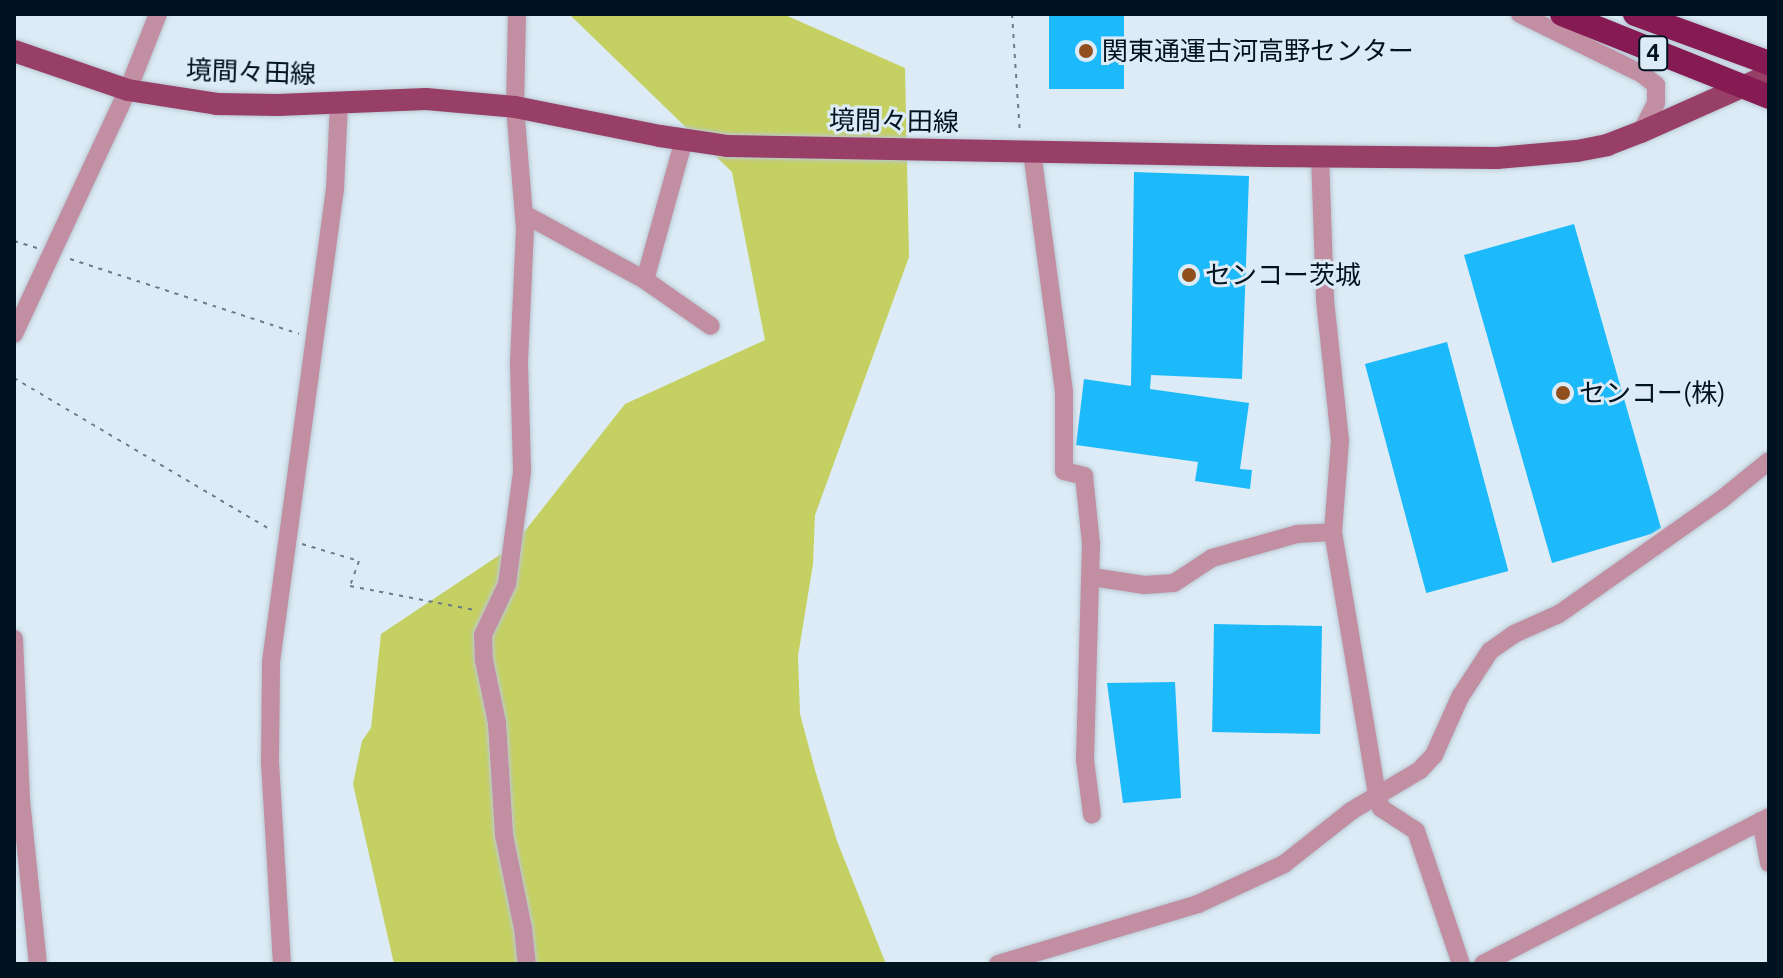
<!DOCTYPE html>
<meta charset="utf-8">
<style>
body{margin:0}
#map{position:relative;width:1783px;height:978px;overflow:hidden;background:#dcebf5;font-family:Ubuntu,"Noto Sans JP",sans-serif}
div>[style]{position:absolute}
.green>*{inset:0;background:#c5d062}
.building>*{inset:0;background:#1dbafb;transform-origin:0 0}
.path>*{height:2px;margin-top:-1px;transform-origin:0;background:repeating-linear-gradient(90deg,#6b7c88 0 4px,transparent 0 10px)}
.roads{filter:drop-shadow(0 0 2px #b9c8d3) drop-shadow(0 0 2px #b9c8d3)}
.minor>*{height:18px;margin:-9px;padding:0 9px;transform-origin:9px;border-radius:9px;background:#c28ea2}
.major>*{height:22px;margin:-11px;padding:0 11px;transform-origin:11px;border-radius:11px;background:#983f68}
.highway>*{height:24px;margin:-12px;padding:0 12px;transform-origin:12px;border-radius:12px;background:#861b53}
.dots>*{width:22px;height:22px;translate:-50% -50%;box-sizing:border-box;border:4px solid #dcebf5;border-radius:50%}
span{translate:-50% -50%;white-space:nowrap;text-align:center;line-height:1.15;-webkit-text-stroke:6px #dcebf5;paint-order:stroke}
.shield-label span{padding:2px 6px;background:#dcebf5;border:2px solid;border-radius:6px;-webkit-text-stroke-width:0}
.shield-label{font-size:24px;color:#001320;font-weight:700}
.poi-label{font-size:26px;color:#001320}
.left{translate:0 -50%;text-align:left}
.street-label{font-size:26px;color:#001320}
.frame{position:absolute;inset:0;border:16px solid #001320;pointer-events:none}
</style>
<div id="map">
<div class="green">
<div style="clip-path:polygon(569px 14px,783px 14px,905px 68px,909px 257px,815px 515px,813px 564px,798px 656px,800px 714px,815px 770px,837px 841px,886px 964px,394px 964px,353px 784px,362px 741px,371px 728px,381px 634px,513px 546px,625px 404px,765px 340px,732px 172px)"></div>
</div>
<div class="building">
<div style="left:1049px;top:14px;width:75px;height:75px"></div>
<div style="clip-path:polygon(1134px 172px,1249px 176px,1242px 379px,1151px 375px,1150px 389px,1249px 403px,1240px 469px,1252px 470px,1250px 489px,1195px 481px,1198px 462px,1076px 445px,1084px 379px,1131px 386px)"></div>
<div style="clip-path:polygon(1574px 224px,1661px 528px,1651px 534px,1552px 563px,1464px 255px)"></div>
<div style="left:1447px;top:342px;width:237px;height:85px;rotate:75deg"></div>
<div style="left:1322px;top:626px;width:108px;height:108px;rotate:91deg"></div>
<div style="clip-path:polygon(1175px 682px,1181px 798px,1123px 803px,1107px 683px)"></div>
</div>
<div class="path">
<div style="left:1012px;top:14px;width:119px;rotate:86.2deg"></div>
<div style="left:14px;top:241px;width:24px;rotate:17deg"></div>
<div style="left:70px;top:259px;width:241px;rotate:18.1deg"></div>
<div style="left:14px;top:378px;width:299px;rotate:30.6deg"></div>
<div style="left:302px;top:544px;width:59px;rotate:16.6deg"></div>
<div style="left:359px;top:561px;width:27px;rotate:110deg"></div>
<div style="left:350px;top:586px;width:127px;rotate:10.9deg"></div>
</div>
<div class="roads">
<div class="minor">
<div style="left:517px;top:14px;width:93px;rotate:91.2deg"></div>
<div style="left:515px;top:107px;width:122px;rotate:85.3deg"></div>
<div style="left:525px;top:229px;width:134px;rotate:92.6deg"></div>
<div style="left:519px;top:363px;width:109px;rotate:88.4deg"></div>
<div style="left:522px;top:472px;width:113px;rotate:97.6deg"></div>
<div style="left:507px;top:584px;width:56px;rotate:115.2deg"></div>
<div style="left:483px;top:635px;width:25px;rotate:88deg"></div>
<div style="left:484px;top:660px;width:64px;rotate:78.3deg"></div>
<div style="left:497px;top:723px;width:112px;rotate:86.4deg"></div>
<div style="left:504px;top:835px;width:95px;rotate:78.5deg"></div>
<div style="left:523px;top:928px;width:36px;rotate:84deg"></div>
<div style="left:1520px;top:14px;width:136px;rotate:26.2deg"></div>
<div style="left:1642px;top:74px;width:18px;rotate:38deg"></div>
<div style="left:1656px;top:85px;width:18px;rotate:90deg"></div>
<div style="left:1656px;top:103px;width:33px;rotate:117deg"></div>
<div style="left:1032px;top:152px;width:243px;rotate:82.4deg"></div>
<div style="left:1064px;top:393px;width:78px;rotate:90deg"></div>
<div style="left:1064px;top:471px;width:21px;rotate:14deg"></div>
<div style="left:1084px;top:476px;width:68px;rotate:84.1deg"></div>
<div style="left:1091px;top:544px;width:216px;rotate:91.6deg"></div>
<div style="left:1085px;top:760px;width:55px;rotate:82.7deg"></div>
<div style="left:1320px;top:156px;width:144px;rotate:88deg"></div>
<div style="left:1325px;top:300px;width:142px;rotate:83.9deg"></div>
<div style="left:1340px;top:441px;width:91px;rotate:94.4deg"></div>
<div style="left:1333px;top:532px;width:267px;rotate:80.5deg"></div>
<div style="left:1377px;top:795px;width:14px;rotate:73deg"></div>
<div style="left:1381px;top:808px;width:42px;rotate:33.3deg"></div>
<div style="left:1416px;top:831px;width:140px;rotate:71.3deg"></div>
<div style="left:524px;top:214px;width:138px;rotate:28.6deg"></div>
<div style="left:645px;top:280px;width:146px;rotate:-74.5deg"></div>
<div style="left:645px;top:280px;width:80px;rotate:34.9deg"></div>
<div style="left:14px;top:334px;width:269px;rotate:-65deg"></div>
<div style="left:128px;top:90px;width:82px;rotate:-68.5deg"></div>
<div style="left:1092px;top:577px;width:53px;rotate:8.7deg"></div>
<div style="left:1144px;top:585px;width:30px;rotate:-4deg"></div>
<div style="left:1174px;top:583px;width:45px;rotate:-33.3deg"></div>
<div style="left:1212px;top:558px;width:88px;rotate:-15.8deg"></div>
<div style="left:1297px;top:534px;width:36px;rotate:-3deg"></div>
<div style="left:14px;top:639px;width:161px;rotate:87.5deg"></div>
<div style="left:21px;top:800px;width:165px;rotate:84.1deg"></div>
<div style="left:1761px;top:821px;width:43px;rotate:79.2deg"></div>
<div style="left:282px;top:964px;width:201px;rotate:-93.4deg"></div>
<div style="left:270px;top:763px;width:101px;rotate:-89.4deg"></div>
<div style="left:271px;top:662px;width:476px;rotate:-82.3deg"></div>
<div style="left:335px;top:190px;width:88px;rotate:-87.4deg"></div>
<div style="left:998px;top:964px;width:209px;rotate:-16.7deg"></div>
<div style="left:1198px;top:904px;width:95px;rotate:-24.9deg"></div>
<div style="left:1284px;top:864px;width:85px;rotate:-38.3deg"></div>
<div style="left:1351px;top:811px;width:80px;rotate:-30.7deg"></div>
<div style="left:1420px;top:770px;width:21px;rotate:-47deg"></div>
<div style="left:1434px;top:755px;width:64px;rotate:-65.9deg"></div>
<div style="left:1460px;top:697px;width:55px;rotate:-56.9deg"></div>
<div style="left:1490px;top:651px;width:29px;rotate:-35deg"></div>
<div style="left:1514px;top:634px;width:49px;rotate:-24deg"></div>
<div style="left:1559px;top:614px;width:199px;rotate:-35.2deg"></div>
<div style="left:1722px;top:499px;width:60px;rotate:-39deg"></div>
<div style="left:1483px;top:964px;width:322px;rotate:-27.2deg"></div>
</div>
<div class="major">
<div style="left:14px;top:51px;width:120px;rotate:18.9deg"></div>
<div style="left:128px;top:90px;width:90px;rotate:8.9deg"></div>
<div style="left:217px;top:104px;width:61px;rotate:0.9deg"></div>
<div style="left:278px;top:105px;width:148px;rotate:-2.3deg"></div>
<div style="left:426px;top:99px;width:89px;rotate:5.1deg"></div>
<div style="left:515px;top:107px;width:148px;rotate:11.3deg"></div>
<div style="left:660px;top:136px;width:69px;rotate:8.4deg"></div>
<div style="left:728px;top:146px;width:541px;rotate:1.06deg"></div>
<div style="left:1269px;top:156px;width:228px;rotate:0.5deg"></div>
<div style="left:1497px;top:158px;width:80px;rotate:-5deg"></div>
<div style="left:1577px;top:151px;width:31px;rotate:-11deg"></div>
<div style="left:1607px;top:145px;width:36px;rotate:-21deg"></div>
<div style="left:1641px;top:132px;width:140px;rotate:-24deg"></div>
</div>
<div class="highway">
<div style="left:1562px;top:14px;width:223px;rotate:21.8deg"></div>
<div style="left:1635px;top:14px;width:143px;rotate:20.1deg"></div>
</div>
</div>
<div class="dots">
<div style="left:1086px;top:51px;background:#904f1c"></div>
<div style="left:1189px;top:275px;background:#904f1c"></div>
<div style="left:1563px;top:393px;background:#904f1c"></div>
</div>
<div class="shield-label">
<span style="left:1653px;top:53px">4</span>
</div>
<div class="poi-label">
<span class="left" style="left:1102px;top:51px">関東通運古河高野センター</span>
<span class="left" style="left:1205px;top:275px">センコー茨城</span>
<span class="left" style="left:1579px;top:393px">センコー(株)</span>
</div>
<div class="street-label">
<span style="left:251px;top:72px;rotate:2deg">境間々田線</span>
<span style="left:894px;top:121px;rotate:1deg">境間々田線</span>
</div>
<div class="frame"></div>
</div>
